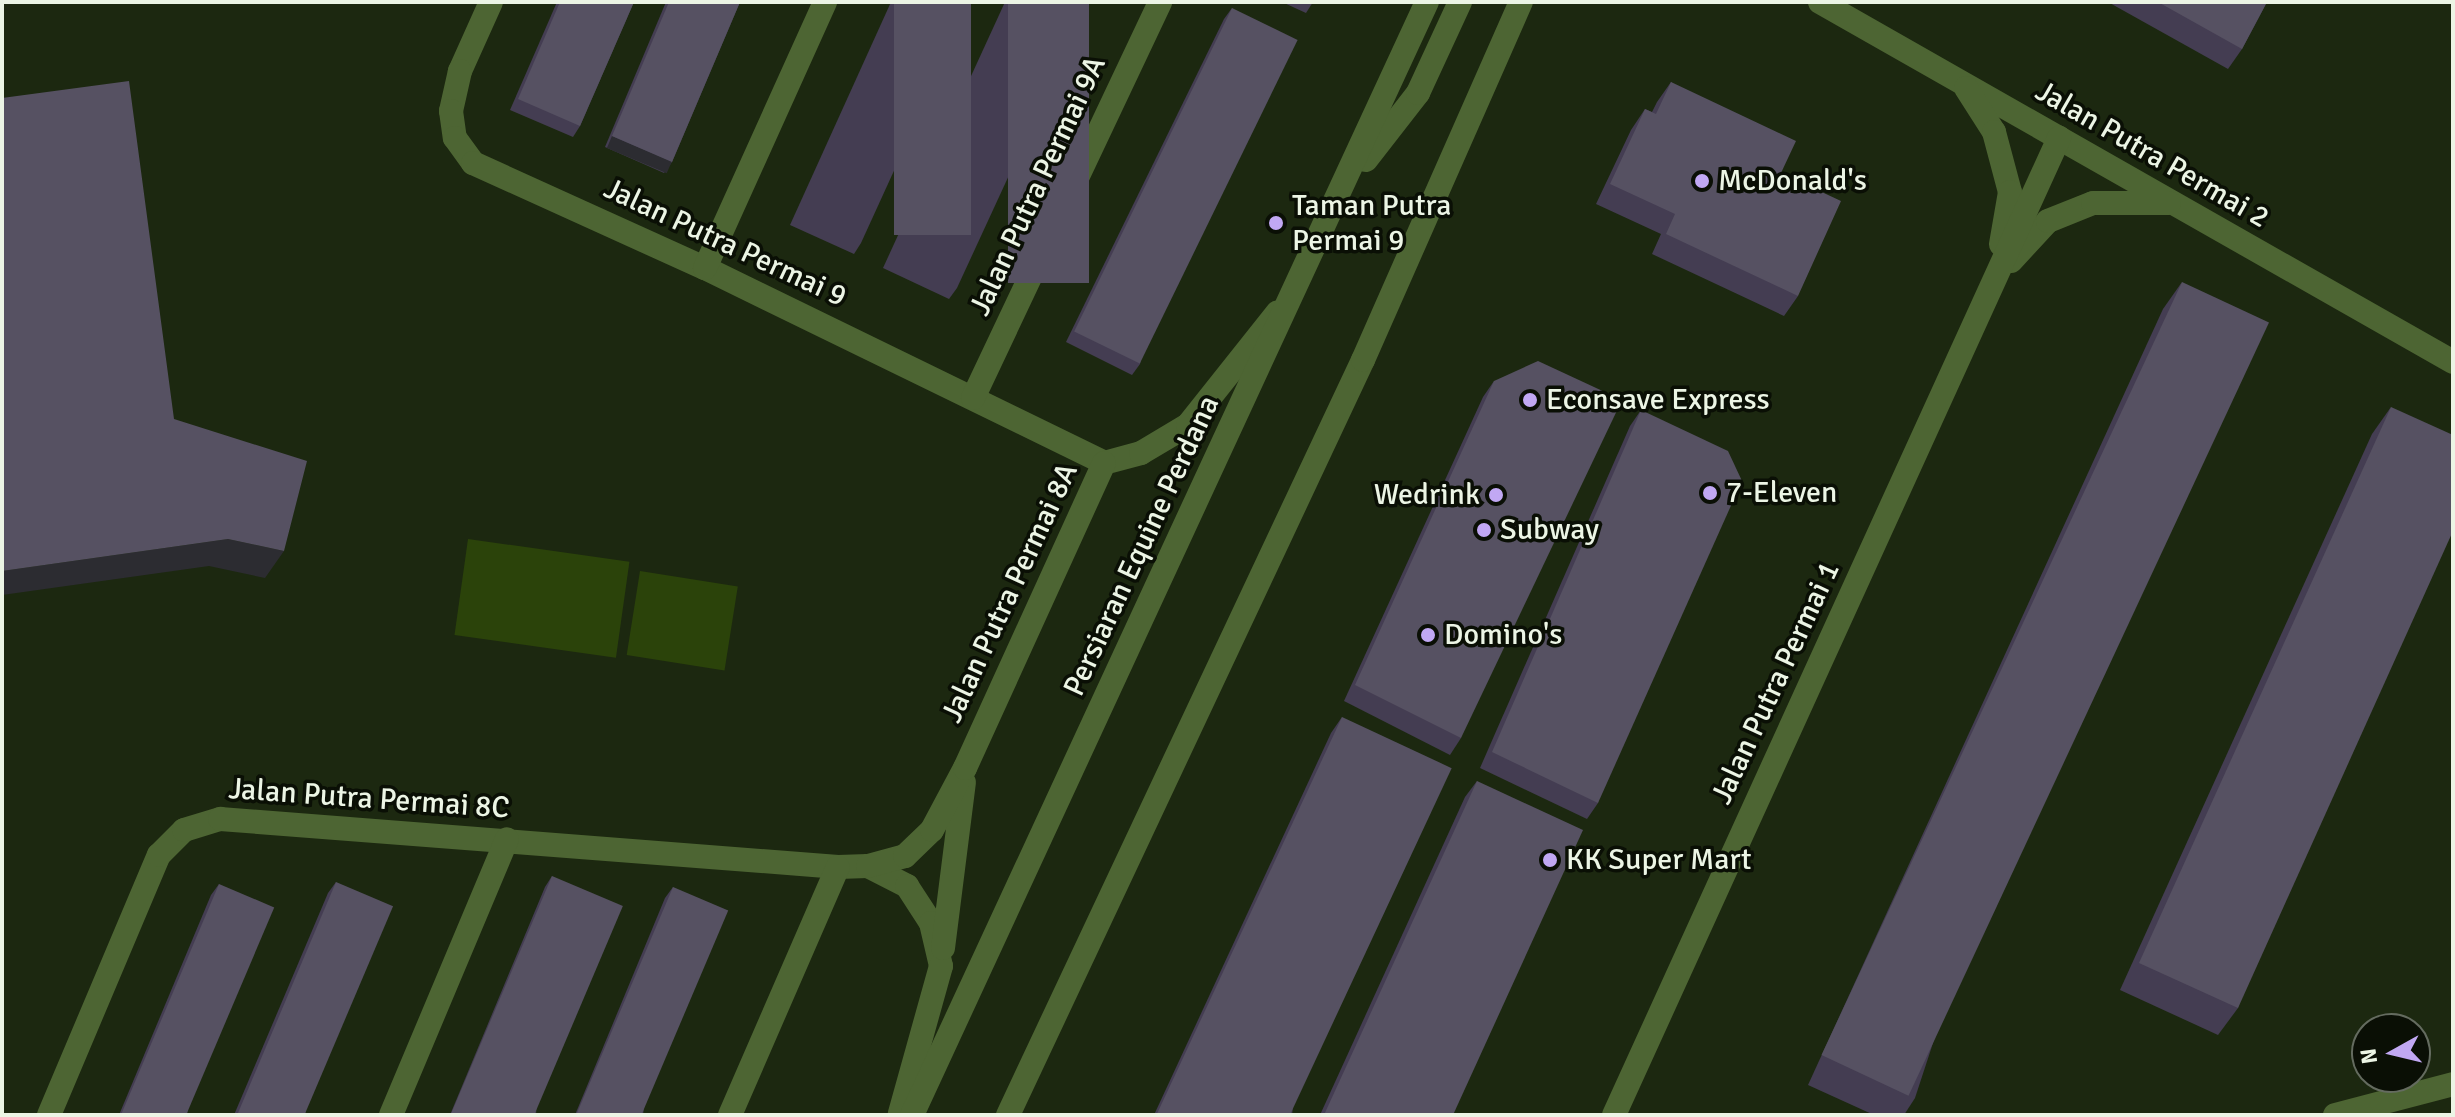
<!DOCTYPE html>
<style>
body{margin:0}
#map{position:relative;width:2455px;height:1117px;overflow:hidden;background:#1c2810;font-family:Signika,sans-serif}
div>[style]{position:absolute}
.green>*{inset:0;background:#2b430a;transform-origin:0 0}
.minor>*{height:24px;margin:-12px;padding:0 12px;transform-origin:12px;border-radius:12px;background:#4d6533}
.wall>*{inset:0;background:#443d52}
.shaded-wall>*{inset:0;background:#2c2c31;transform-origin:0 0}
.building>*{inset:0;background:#565162;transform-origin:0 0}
.dots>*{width:22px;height:22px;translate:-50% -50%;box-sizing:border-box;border:4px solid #0a0f05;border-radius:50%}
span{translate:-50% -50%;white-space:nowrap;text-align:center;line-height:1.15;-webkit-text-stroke:7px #0a0f05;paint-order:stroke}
.street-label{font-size:30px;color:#ecf5e5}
.poi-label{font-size:30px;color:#ecf5e5}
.left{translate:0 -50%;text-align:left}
.right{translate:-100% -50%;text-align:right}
.frame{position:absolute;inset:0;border:4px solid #ecf5e5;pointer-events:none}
.north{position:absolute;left:2351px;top:1013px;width:80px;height:80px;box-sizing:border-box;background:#0a0f05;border:2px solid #646b5f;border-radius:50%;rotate:262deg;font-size:22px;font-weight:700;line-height:32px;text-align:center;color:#ecf5e5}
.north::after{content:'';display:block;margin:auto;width:28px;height:36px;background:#c1a8f3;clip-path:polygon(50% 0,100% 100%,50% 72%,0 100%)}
</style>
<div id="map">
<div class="green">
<div style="left:468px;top:539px;width:163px;height:97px;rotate:8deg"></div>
<div style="left:640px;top:571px;width:99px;height:85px;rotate:9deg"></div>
</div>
<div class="minor">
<div style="left:491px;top:2px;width:76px;rotate:114.2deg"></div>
<div style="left:460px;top:71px;width:41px;rotate:102.7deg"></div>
<div style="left:451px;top:111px;width:27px;rotate:82deg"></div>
<div style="left:455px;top:138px;width:31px;rotate:54deg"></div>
<div style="left:473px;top:163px;width:255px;rotate:24.4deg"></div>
<div style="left:705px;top:268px;width:444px;rotate:26deg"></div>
<div style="left:1820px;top:2px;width:728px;rotate:29.63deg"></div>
<div style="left:1966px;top:88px;width:52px;rotate:57.5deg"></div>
<div style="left:1994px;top:132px;width:62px;rotate:75.1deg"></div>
<div style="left:2010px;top:192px;width:53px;rotate:99.8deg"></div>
<div style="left:1366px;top:160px;width:85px;rotate:-52.2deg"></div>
<div style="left:1418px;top:93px;width:100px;rotate:-65.2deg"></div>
<div style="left:2011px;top:261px;width:54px;rotate:-47.2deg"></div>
<div style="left:2048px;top:221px;width:48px;rotate:-21.8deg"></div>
<div style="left:2093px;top:203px;width:76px"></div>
<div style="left:705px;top:268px;width:292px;rotate:-65.7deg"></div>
<div style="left:973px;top:398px;width:438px;rotate:-64.7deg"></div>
<div style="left:1104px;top:463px;width:38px;rotate:-15deg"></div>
<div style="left:1141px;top:453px;width:55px;rotate:-30.8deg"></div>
<div style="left:1188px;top:425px;width:144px;rotate:-51.5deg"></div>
<div style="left:868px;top:866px;width:44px;rotate:27.1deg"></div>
<div style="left:907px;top:886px;width:44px;rotate:57deg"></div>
<div style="left:931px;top:923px;width:44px;rotate:76.9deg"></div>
<div style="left:941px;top:966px;width:153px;rotate:105.6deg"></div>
<div style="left:943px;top:948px;width:167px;rotate:-82.8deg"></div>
<div style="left:49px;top:1115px;width:282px;rotate:-67.1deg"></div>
<div style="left:159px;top:855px;width:35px;rotate:-45deg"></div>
<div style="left:184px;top:830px;width:38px;rotate:-17deg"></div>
<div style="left:220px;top:819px;width:620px;rotate:4.44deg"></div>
<div style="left:838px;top:867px;width:30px;rotate:-2deg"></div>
<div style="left:868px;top:866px;width:38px;rotate:-15deg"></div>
<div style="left:905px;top:856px;width:37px;rotate:-44deg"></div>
<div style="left:932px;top:830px;width:70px;rotate:-62deg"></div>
<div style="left:965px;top:768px;width:335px;rotate:-65.5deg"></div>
<div style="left:391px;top:1115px;width:299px;rotate:-67.2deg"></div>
<div style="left:730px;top:1115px;width:270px;rotate:-66.5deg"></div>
<div style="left:912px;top:1115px;width:1226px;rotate:-65.17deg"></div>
<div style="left:1008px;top:1115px;width:834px;rotate:-64.82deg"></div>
<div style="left:1363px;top:360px;width:391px;rotate:-66.2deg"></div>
<div style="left:1614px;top:1115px;width:1074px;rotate:-65.51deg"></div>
<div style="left:2335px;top:1115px;width:122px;rotate:-14.7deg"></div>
</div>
<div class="wall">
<div style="clip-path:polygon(557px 2px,634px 2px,580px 126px,573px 137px,510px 110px)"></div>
<div style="clip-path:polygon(666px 2px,740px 2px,672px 162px,664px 173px,605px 147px)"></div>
<div style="clip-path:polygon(891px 2px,971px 2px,861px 243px,854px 254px,790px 225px)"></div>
<div style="clip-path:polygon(1005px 2px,1089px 2px,957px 288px,949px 299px,883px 268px)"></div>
<div style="clip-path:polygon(1282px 2px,1313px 2px,1306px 13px)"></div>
<div style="clip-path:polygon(2108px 2px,2267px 2px,2242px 49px,2228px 69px)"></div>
<div style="clip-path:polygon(1232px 8px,1140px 364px,1132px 375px,1066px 342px,1224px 19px)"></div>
<div style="clip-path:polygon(1671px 82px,1781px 173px,1798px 296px,1784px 316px,1652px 254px,1661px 234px,1596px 204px,1631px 130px,1645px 109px,1652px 112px,1657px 102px)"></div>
<div style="clip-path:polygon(2182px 282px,1915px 1098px,1904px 1115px,1874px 1115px,1808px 1085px,2163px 309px)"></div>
<div style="clip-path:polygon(1494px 381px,1461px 738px,1450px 755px,1344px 701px,1483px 397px)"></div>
<div style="clip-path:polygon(2391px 407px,2238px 1008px,2218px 1035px,2120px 990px,2372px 434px)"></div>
<div style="clip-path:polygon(1641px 410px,1598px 803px,1587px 819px,1480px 768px,1630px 426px)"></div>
<div style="clip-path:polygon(1342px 717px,1292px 1115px,1154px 1115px,1331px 733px)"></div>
<div style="clip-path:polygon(1477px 781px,1453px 1115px,1320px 1115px,1465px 797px)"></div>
<div style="clip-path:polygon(552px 876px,536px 1115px,450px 1115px,545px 887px)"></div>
<div style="clip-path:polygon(336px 882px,305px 1115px,234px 1115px,328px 893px)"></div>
<div style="clip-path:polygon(219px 884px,187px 1115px,119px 1115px,211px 895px)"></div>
<div style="clip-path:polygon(673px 887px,643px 1115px,575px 1115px,665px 898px)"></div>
</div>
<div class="shaded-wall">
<div style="left:612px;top:136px;width:65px;height:13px;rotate:23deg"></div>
<div style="clip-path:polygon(228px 539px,284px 551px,265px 578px,209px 566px,2px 595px,2px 571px)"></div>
</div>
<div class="building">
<div style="clip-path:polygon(560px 2px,634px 2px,580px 126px,518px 99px)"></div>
<div style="clip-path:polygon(669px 2px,740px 2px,672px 162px,612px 136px)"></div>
<div style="left:894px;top:2px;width:77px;height:233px"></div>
<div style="left:1008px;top:2px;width:81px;height:281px"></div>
<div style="clip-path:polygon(2158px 2px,2267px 2px,2242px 49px)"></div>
<div style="left:1232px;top:8px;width:73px;height:360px;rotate:26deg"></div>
<div style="clip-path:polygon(129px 81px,174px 419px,307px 461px,284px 551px,228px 539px,2px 571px,2px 98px)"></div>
<div style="clip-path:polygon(1671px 82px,1796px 141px,1781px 173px,1841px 201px,1798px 296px,1666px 234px,1675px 214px,1610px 184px,1645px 109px,1656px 114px)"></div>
<div style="left:2182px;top:282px;width:96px;height:853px;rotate:25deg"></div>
<div style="clip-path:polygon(1538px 361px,1622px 400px,1461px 738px,1355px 685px,1494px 381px)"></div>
<div style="clip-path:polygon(2391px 407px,2453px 435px,2453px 531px,2238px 1008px,2139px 963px)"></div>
<div style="clip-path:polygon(1641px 410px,1728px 451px,1742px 481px,1598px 803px,1492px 752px)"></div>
<div style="left:1342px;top:717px;width:121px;height:438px;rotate:25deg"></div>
<div style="clip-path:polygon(1477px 781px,1583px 830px,1453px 1115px,1324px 1115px)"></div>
<div style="left:552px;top:876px;width:77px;height:259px;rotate:23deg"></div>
<div style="left:336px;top:882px;width:62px;height:253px;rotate:23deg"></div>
<div style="left:219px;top:884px;width:60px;height:251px;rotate:23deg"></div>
<div style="left:673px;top:887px;width:60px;height:247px;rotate:23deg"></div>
</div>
<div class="dots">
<div style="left:1702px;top:181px;background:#c1a8f3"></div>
<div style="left:1276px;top:223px;background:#c1a8f3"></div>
<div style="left:1530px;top:400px;background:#c1a8f3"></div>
<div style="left:1710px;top:493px;background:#c1a8f3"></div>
<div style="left:1496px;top:495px;background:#c1a8f3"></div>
<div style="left:1484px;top:530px;background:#c1a8f3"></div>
<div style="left:1428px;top:635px;background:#c1a8f3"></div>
<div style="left:1550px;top:860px;background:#c1a8f3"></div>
</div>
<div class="street-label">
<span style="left:2152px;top:155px;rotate:30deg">Jalan Putra Permai 2</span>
<span style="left:1038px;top:186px;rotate:-65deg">Jalan Putra Permai 9A</span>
<span style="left:725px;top:243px;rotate:25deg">Jalan Putra Permai 9</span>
<span style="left:1142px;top:546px;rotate:-65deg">Persiaran Equine Perdana</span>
<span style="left:1010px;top:593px;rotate:-65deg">Jalan Putra Permai 8A</span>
<span style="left:1776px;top:683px;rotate:-65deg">Jalan Putra Permai 1</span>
<span style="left:369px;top:799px;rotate:4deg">Jalan Putra Permai 8C</span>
</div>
<div class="poi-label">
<span class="left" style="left:1718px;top:181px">McDonald's</span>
<span class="left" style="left:1292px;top:223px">Taman Putra<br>Permai 9</span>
<span class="left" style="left:1546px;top:400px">Econsave Express</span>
<span class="left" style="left:1726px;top:493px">7-Eleven</span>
<span class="right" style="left:1480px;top:495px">Wedrink</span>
<span class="left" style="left:1500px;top:530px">Subway</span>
<span class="left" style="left:1444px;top:635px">Domino's</span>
<span class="left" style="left:1566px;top:860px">KK Super Mart</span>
</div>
<div class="frame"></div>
<div class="north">N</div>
</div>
